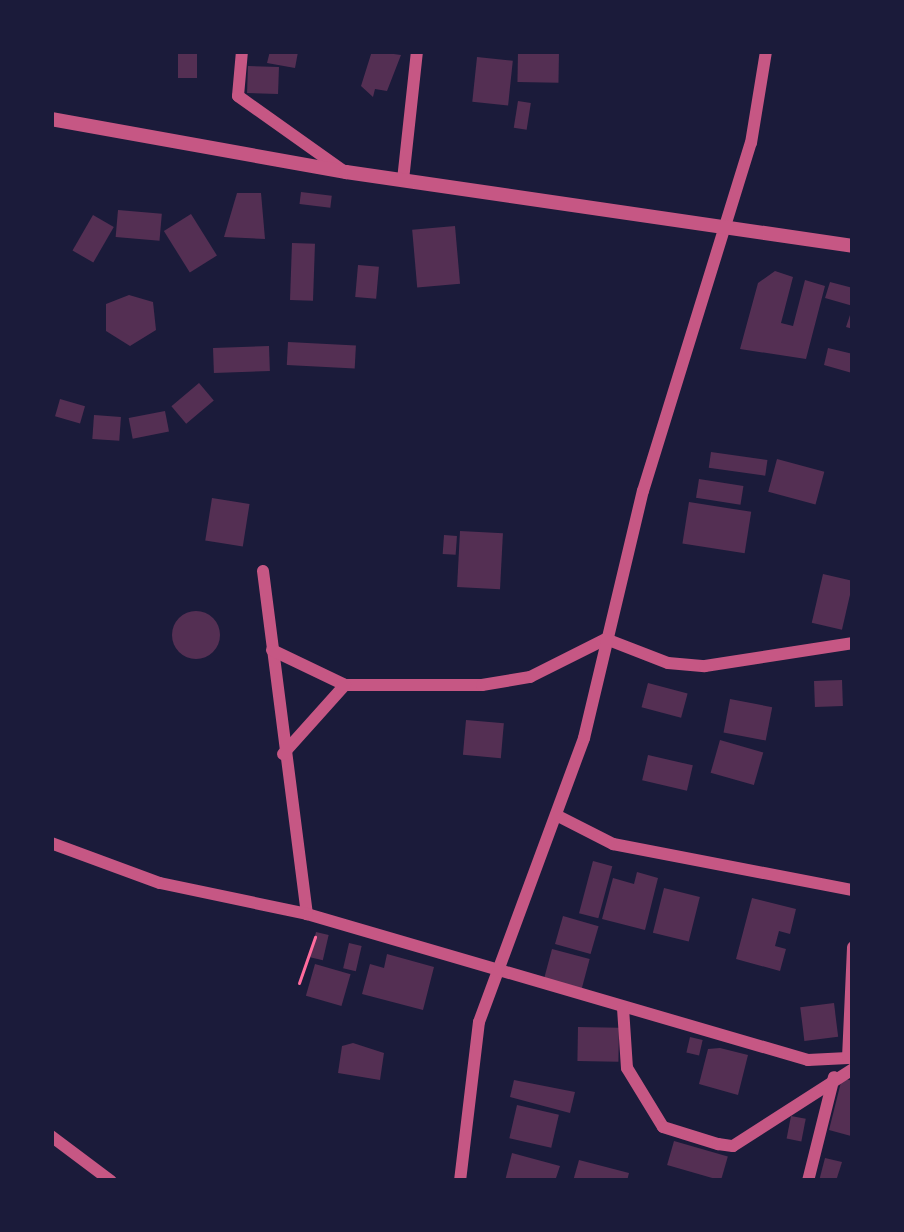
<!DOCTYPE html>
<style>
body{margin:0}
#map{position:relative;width:904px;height:1232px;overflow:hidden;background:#1b1b3a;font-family:"Asap Condensed",sans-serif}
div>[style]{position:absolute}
.building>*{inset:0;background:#542f53;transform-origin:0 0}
.round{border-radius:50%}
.path>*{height:3px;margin:-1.5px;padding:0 1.5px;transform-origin:1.5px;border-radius:1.5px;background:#ff6b9d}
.minor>*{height:12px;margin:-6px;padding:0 6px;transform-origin:6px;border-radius:6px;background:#c65784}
.tertiary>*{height:14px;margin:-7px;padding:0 7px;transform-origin:7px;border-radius:7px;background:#c65784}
span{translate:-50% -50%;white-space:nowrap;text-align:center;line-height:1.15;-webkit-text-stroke:9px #1b1b3a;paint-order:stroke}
.frame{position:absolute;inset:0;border:54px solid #1b1b3a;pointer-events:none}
</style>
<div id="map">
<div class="building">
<div style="left:178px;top:51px;width:19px;height:27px"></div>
<div style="clip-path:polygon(270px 51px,298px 52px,295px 68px,267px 63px)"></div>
<div style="clip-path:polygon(372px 51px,401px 55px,387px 91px,375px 89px,373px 97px,361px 86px)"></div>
<div style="left:518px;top:51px;width:41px;height:31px;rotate:1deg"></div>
<div style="left:477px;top:57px;width:36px;height:45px;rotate:6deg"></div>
<div style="left:248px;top:66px;width:31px;height:27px;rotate:2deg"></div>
<div style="left:518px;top:101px;width:13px;height:27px;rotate:9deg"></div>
<div style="left:301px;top:192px;width:31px;height:12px;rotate:7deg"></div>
<div style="clip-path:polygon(237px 193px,261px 193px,265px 239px,224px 237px)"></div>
<div style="left:118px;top:210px;width:44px;height:27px;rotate:5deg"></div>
<div style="left:191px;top:214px;width:49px;height:32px;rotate:58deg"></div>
<div style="left:93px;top:215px;width:24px;height:41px;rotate:30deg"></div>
<div style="left:455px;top:226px;width:58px;height:43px;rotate:85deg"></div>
<div style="left:292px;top:243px;width:23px;height:57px;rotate:2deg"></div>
<div style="left:358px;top:265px;width:21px;height:32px;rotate:5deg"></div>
<div style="clip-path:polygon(775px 271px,793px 277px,781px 323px,793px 326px,805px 280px,825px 286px,806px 359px,740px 349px,758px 283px)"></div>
<div style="clip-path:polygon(830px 282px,853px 288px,853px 329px,846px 327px,853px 306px,825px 298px)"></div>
<div style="clip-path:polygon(129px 295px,153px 302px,156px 330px,130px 346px,106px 331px,106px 304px)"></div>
<div style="left:288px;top:342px;width:68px;height:23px;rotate:3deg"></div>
<div style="left:269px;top:346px;width:25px;height:56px;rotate:88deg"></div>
<div style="clip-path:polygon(828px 348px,853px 354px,852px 373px,824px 365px)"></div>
<div style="left:199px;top:383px;width:23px;height:36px;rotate:50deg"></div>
<div style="left:60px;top:399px;width:26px;height:18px;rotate:16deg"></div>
<div style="left:165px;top:411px;width:21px;height:37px;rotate:79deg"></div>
<div style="left:94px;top:415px;width:27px;height:24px;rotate:4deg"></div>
<div style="left:711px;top:452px;width:57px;height:16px;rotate:8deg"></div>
<div style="left:777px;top:459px;width:49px;height:34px;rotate:15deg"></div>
<div style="left:699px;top:479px;width:45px;height:19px;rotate:9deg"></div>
<div style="left:212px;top:498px;width:38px;height:43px;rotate:9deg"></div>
<div style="left:689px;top:502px;width:63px;height:42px;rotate:9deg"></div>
<div style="left:460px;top:531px;width:43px;height:56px;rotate:3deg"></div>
<div style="left:444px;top:535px;width:13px;height:19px;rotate:4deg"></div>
<div style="left:823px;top:574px;width:31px;height:50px;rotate:13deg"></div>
<div class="round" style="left:172px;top:611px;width:48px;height:48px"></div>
<div style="left:842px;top:680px;width:26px;height:28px;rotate:88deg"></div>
<div style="left:648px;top:683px;width:41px;height:25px;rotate:15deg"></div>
<div style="left:730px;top:699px;width:43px;height:34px;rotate:11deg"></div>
<div style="left:466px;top:720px;width:38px;height:35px;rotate:5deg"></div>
<div style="left:720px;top:740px;width:45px;height:34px;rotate:16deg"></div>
<div style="left:648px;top:755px;width:46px;height:26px;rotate:13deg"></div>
<div style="left:593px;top:861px;width:20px;height:54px;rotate:15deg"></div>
<div style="clip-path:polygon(637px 872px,658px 878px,645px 930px,602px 919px,613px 878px,634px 884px)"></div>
<div style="left:664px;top:888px;width:37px;height:46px;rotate:14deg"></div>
<div style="clip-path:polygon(752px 898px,796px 909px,790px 934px,779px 931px,775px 946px,786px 949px,780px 971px,736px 959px)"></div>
<div style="left:563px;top:916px;width:37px;height:29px;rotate:16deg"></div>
<div style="left:316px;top:932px;width:13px;height:26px;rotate:13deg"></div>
<div style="left:349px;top:943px;width:13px;height:26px;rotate:13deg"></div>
<div style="left:552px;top:949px;width:39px;height:31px;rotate:15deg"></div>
<div style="clip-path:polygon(387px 954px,434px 967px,423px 1010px,362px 994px,370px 964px,384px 968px)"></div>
<div style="left:315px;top:964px;width:37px;height:33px;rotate:16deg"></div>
<div style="left:834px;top:1003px;width:34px;height:34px;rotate:83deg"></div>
<div style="left:578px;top:1027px;width:41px;height:34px;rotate:1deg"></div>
<div style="left:690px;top:1037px;width:13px;height:16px;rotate:13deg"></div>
<div style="clip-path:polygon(353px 1043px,384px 1053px,380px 1080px,338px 1073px,342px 1046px)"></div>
<div style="clip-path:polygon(720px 1048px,748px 1055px,738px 1095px,699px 1084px,708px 1049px)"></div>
<div style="clip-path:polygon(842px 1078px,853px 1081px,851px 1136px,829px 1130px)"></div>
<div style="clip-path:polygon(514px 1080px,575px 1092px,570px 1113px,510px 1097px)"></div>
<div style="left:517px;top:1105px;width:43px;height:34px;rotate:13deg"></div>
<div style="left:791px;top:1116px;width:15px;height:23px;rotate:11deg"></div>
<div style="left:674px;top:1141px;width:56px;height:25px;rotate:16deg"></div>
<div style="clip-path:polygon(512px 1153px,560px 1166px,555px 1181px,505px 1181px)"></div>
<div style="clip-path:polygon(825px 1158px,842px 1162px,836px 1181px,819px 1181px)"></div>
<div style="clip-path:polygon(579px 1160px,629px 1173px,627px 1181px,573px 1181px)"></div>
</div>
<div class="path">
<div style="left:299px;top:983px;width:49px;rotate:-70.8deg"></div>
</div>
<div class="minor">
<div style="left:242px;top:51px;width:45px;rotate:95.1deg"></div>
<div style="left:238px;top:96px;width:128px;rotate:35.4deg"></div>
<div style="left:403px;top:180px;width:130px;rotate:-83.8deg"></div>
<div style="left:263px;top:571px;width:346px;rotate:82.7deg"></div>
<div style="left:307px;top:914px;width:522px;rotate:16.25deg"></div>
<div style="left:808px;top:1060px;width:40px;rotate:-2.9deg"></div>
<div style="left:848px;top:1058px;width:111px;rotate:-87.4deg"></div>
<div style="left:272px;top:650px;width:81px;rotate:25.6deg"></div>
<div style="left:345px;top:685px;width:137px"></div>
<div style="left:482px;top:685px;width:49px;rotate:-9.5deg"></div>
<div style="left:530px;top:677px;width:85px;rotate:-26.6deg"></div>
<div style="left:606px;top:639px;width:66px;rotate:21.2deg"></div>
<div style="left:668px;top:663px;width:37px;rotate:5deg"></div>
<div style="left:705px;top:666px;width:150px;rotate:-8.8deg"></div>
<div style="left:283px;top:754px;width:93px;rotate:-48.1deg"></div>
<div style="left:558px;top:816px;width:62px;rotate:27deg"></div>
<div style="left:613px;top:844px;width:244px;rotate:10.9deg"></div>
<div style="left:51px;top:843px;width:116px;rotate:20.2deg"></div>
<div style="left:160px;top:883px;width:150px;rotate:11.9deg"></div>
<div style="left:623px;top:1008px;width:60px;rotate:86.2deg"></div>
<div style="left:627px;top:1068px;width:69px;rotate:58.6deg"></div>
<div style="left:663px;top:1127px;width:58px;rotate:17.2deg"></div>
<div style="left:718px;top:1144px;width:15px;rotate:8deg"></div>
<div style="left:733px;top:1146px;width:143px;rotate:-32.7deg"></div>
<div style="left:51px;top:1136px;width:75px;rotate:36.9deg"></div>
<div style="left:460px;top:1181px;width:160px;rotate:-83.2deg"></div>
<div style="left:479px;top:1022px;width:303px;rotate:-69.7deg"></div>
<div style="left:584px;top:738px;width:254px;rotate:-76.6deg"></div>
<div style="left:643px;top:491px;width:364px;rotate:-72.8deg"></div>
<div style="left:751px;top:143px;width:93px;rotate:-80.7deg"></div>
<div style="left:808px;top:1181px;width:107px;rotate:-76deg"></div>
</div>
<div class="tertiary">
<div style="left:51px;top:119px;width:300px;rotate:10.2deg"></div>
<div style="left:346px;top:172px;width:512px;rotate:8.3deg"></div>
</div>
<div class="frame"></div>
</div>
